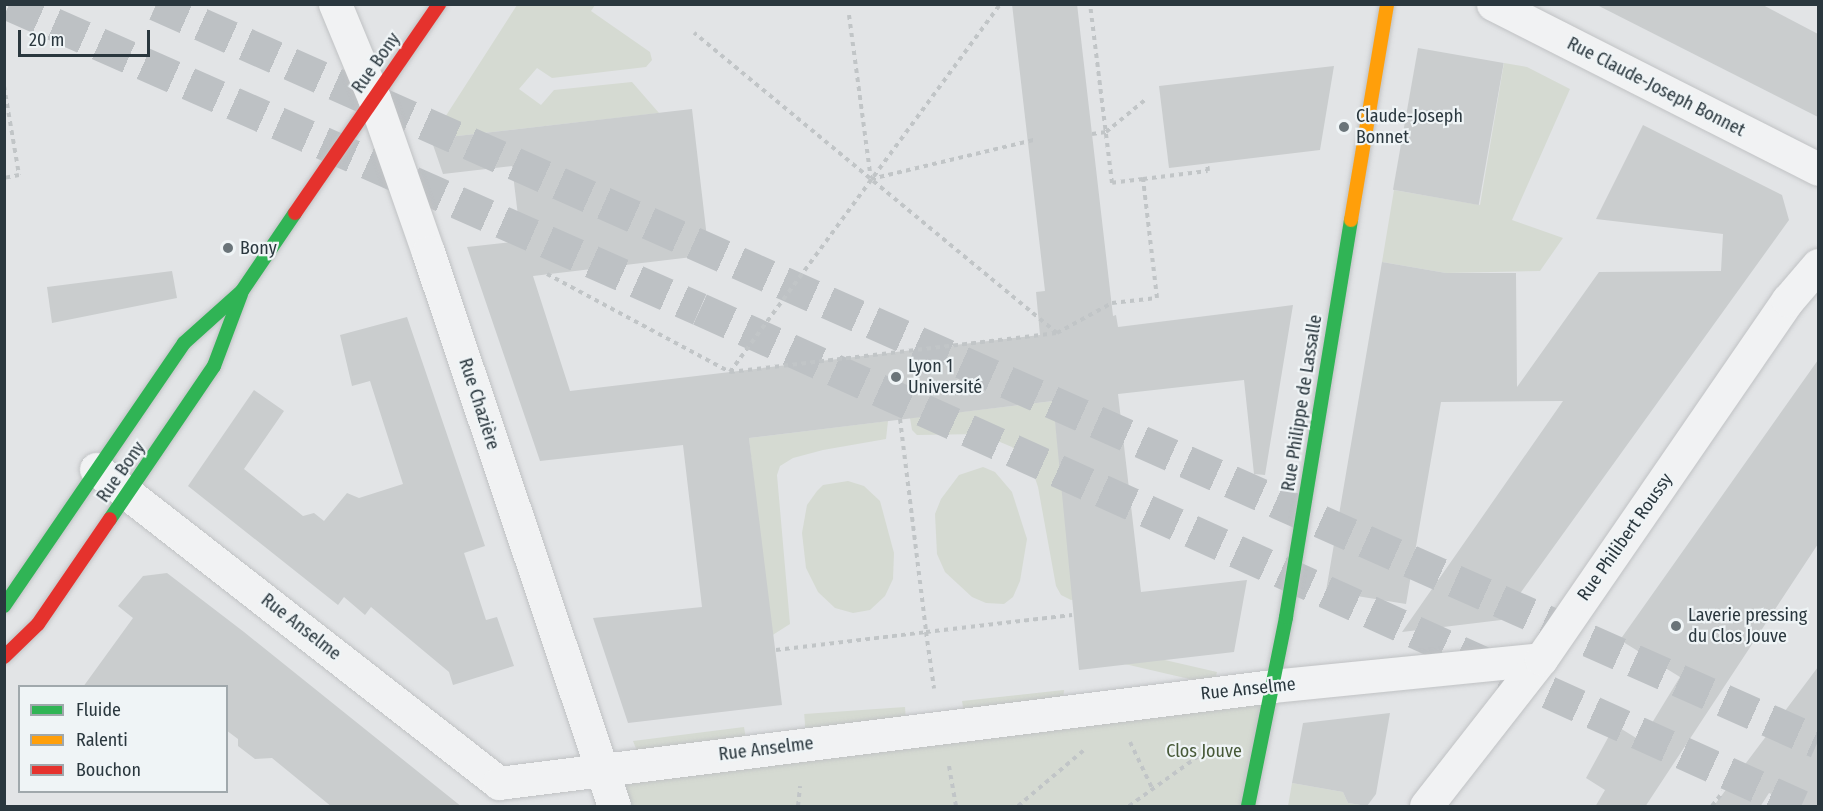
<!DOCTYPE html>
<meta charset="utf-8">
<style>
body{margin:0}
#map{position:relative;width:1823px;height:811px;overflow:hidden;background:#e2e4e6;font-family:"Fira Sans Condensed",sans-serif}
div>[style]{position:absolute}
.green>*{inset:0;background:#d5dad2;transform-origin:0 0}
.building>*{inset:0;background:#cacdce;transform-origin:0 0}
.primary-tunnel>*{height:33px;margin-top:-16.5px;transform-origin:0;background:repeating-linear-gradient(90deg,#bdc1c4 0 33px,transparent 0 49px)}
.path>*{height:4px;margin-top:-2px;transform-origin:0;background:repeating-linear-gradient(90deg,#c1c5c7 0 4.5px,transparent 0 9px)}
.roads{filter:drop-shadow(0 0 2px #c0c2c4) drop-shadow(0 0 2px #c0c2c4)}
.street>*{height:33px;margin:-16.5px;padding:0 16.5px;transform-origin:16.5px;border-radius:16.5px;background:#f1f2f3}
.fast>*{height:14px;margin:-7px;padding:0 7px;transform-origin:7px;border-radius:7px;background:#30b455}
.slow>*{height:14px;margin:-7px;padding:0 7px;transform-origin:7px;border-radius:7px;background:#ff9f0a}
.jam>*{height:14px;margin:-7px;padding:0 7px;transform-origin:7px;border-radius:7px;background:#e5322d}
.dots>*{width:16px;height:16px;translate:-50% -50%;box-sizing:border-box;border:3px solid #eff4f6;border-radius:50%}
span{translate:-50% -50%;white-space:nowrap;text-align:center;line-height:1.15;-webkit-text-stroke:4.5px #eff4f6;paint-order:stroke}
.street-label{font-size:18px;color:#2a373e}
.poi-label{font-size:18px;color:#2a373e}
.left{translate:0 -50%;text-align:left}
.park-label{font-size:18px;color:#475938}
.frame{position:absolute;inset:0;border:6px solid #2a373e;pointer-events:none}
.legend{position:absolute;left:18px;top:685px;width:210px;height:108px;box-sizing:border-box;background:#eff4f6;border:2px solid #a0a8ac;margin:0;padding:8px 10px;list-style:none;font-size:18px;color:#2a373e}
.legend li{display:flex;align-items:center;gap:12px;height:30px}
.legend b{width:30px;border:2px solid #a0a8ac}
.scale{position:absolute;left:18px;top:30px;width:132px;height:27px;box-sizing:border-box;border:3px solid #2a373e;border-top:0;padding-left:8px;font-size:18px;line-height:21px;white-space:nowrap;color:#2a373e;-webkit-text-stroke:4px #eff4f6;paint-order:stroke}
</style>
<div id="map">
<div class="green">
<div style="clip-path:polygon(517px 5px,595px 5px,591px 11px,650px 52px,652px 60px,646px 67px,552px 78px,537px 68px,519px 89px,541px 105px,554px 90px,632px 82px,659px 113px,431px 139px)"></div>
<div style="clip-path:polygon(1504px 63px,1527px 67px,1570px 89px,1512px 220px,1563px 238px,1540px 271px,1446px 273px,1382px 262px,1394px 190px,1480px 205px)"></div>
<div style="clip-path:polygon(1053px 401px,1075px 599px,1071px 600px,1061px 595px,1056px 586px,1038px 487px,1034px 475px,1021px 457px,1012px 447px,981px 434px,917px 435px,912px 430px,910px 418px)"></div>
<div style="clip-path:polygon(888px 421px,886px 439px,823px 450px,793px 458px,780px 466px,777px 475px,790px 624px,771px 636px,749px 438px)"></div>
<div style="clip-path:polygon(983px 467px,995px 472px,1012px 492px,1027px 539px,1020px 581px,1013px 597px,1004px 604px,986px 603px,972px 597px,945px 572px,937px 554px,935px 514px,941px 499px,959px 475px)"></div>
<div style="clip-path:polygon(848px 481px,864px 486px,880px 501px,894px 553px,893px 579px,885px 596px,870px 610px,853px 613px,835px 608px,818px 592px,806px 568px,802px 533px,807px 505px,817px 491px,823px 485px)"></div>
<div style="left:1217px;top:672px;width:13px;height:96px;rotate:103deg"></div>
<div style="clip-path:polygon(1270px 688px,1250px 806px,616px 806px,631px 765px)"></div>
<div style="clip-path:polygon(1064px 690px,1063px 701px,964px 714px,962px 701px)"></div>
<div style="left:905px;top:707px;width:14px;height:101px;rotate:86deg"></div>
<div style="clip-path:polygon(744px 727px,746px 740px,637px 751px,633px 741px)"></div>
<div style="clip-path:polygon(1292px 783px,1343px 792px,1348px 803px,1367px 806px,1288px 806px)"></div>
</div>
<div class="building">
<div style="clip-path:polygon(1012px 4px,1077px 4px,1113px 316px,1116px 315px,1118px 327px,1293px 305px,1265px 475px,1254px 474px,1244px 380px,1118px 394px,1141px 592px,1247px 580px,1234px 652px,1079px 670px,1053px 401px,749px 438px,782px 705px,628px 723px,593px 618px,702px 607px,683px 445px,540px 461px,467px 247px,521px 241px,512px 166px,443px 174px,431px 139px,692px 109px,709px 255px,533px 276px,570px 391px,1040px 335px,1036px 292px,1045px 291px)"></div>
<div style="clip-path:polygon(1595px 4px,1761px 4px,1818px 34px,1818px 117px)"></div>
<div style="left:1418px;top:48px;width:87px;height:144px;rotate:10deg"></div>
<div style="clip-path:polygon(1334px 66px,1320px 150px,1169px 168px,1159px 86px)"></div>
<div style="clip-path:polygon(1643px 125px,1782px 195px,1789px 220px,1501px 620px,1402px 632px,1563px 401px,1441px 402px,1406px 604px,1326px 591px,1382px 262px,1446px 273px,1516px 273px,1517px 387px,1599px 272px,1721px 271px,1723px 234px,1596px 219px)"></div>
<div style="clip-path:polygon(172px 271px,177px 298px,52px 323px,47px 287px)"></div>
<div style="clip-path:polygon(407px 317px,485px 546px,464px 553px,486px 620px,497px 617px,514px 666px,453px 685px,449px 672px,371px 607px,365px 615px,344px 597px,338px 605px,188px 486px,254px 390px,284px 411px,244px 469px,303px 516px,314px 513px,324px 521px,347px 493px,359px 498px,403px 484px,370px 381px,352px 386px,340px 335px)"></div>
<div style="clip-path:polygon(1818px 360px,1818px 544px,1645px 807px,1595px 807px,1605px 790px,1586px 778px,1615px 725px,1641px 741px,1680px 677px,1620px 640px)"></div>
<div style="clip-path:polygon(167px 573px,244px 632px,462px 807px,332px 807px,272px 758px,255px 759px,238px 746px,238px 739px,226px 730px,226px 687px,83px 687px,133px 618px,118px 606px,143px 576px)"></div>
<div style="clip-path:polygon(1818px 667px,1818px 807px,1799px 807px,1769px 793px,1760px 807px,1713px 807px)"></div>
<div style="clip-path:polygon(1390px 713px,1376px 794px,1367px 806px,1348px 803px,1343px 792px,1292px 783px,1303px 723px)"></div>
</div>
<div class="primary-tunnel">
<div style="left:9px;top:4px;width:755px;rotate:23.82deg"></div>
<div style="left:700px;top:309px;width:1208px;rotate:24.29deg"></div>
<div style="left:156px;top:4px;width:1818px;rotate:23.94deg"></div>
</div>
<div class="path">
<div style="left:849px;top:15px;width:165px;rotate:82.4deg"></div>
<div style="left:871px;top:179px;width:168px;rotate:-13.5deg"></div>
<div style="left:4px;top:86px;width:90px;rotate:80.4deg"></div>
<div style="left:19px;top:175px;width:15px;rotate:169deg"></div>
<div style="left:1092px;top:134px;width:14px;rotate:-8deg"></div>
<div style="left:1106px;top:132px;width:52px;rotate:-39.5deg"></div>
<div style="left:1143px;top:179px;width:65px;rotate:-7deg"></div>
<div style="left:1208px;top:171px;width:8px;rotate:-97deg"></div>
<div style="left:547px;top:274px;width:208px;rotate:28.2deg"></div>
<div style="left:730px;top:372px;width:329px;rotate:-6.8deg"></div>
<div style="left:1057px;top:333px;width:471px;rotate:-140.4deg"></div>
<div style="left:1057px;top:333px;width:63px;rotate:-28.6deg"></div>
<div style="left:1112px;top:303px;width:45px;rotate:-6.3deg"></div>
<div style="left:1157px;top:298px;width:120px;rotate:-96.7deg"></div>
<div style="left:1143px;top:179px;width:31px;rotate:173deg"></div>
<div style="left:1112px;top:183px;width:180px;rotate:-97deg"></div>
<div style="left:730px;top:372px;width:456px;rotate:-53.7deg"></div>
<div style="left:900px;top:419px;width:215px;rotate:83deg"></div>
<div style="left:926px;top:632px;width:147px;rotate:-6.6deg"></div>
<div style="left:776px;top:650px;width:151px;rotate:-6.8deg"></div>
<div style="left:926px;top:632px;width:57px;rotate:81.9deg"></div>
<div style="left:1130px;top:742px;width:51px;rotate:64.4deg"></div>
<div style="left:949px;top:766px;width:41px;rotate:80.1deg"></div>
<div style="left:798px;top:806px;width:20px;rotate:-84deg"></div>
<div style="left:1018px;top:806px;width:87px;rotate:-40.3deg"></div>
<div style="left:1129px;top:806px;width:101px;rotate:-35.7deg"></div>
<div style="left:1712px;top:806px;width:18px;rotate:-52deg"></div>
</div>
<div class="roads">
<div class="street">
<div style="left:335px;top:4px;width:102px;rotate:67.5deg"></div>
<div style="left:374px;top:98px;width:163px;rotate:70.7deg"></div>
<div style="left:428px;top:252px;width:584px;rotate:71.44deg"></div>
<div style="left:1493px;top:4px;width:364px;rotate:26.9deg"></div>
<div style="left:96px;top:469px;width:511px;rotate:37.92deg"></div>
<div style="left:499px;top:783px;width:779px;rotate:-7.15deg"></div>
<div style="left:1272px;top:686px;width:270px;rotate:-5.7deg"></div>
<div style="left:1426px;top:806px;width:187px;rotate:-52deg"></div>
<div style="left:1541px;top:659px;width:436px;rotate:-55.5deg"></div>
<div style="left:1788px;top:300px;width:46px;rotate:-49.4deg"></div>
</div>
<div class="fast">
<div style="left:110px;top:519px;width:185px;rotate:-55.8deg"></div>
<div style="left:214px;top:366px;width:77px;rotate:-69.4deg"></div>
<div style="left:4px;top:606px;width:319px;rotate:-55.6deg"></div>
<div style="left:184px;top:343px;width:78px;rotate:-41.9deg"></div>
<div style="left:242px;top:291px;width:94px;rotate:-55.8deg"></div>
<div style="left:1248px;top:806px;width:193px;rotate:-78.6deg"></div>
<div style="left:1286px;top:617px;width:402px;rotate:-80.7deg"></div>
</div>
<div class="slow">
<div style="left:1351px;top:220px;width:219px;rotate:-80.5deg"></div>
</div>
<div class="jam">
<div style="left:295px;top:213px;width:254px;rotate:-55.4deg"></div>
<div style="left:4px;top:657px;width:47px;rotate:-44.1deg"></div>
<div style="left:38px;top:624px;width:127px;rotate:-55.6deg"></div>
</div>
</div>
<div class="dots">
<div style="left:1344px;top:127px;background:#6a7479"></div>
<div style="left:228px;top:248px;background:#6a7479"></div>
<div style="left:896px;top:377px;background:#6a7479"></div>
<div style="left:1676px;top:626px;background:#6a7479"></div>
</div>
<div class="street-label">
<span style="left:376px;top:63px;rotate:-55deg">Rue Bony</span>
<span style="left:1656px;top:87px;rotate:27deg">Rue Claude-Joseph Bonnet</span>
<span style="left:1302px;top:403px;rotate:-81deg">Rue Philippe de Lassalle</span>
<span style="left:479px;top:404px;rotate:72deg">Rue Chazière</span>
<span style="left:121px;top:472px;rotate:-55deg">Rue Bony</span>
<span style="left:1625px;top:537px;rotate:-55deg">Rue Philibert Roussy</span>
<span style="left:301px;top:627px;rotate:38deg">Rue Anselme</span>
<span style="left:1248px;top:689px;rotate:-6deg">Rue Anselme</span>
<span style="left:766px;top:749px;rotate:-7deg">Rue Anselme</span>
</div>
<div class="poi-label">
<span class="left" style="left:1356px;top:127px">Claude-Joseph<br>Bonnet</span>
<span class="left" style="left:240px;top:248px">Bony</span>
<span class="left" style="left:908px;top:377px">Lyon 1<br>Université</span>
<span class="left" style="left:1688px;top:626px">Laverie pressing<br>du Clos Jouve</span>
</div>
<div class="park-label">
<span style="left:1204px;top:751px">Clos Jouve</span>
</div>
<div class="frame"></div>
<ul class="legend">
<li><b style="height:8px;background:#30b455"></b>Fluide</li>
<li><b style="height:8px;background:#ff9f0a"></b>Ralenti</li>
<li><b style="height:8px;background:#e5322d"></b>Bouchon</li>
</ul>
<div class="scale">20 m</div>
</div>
